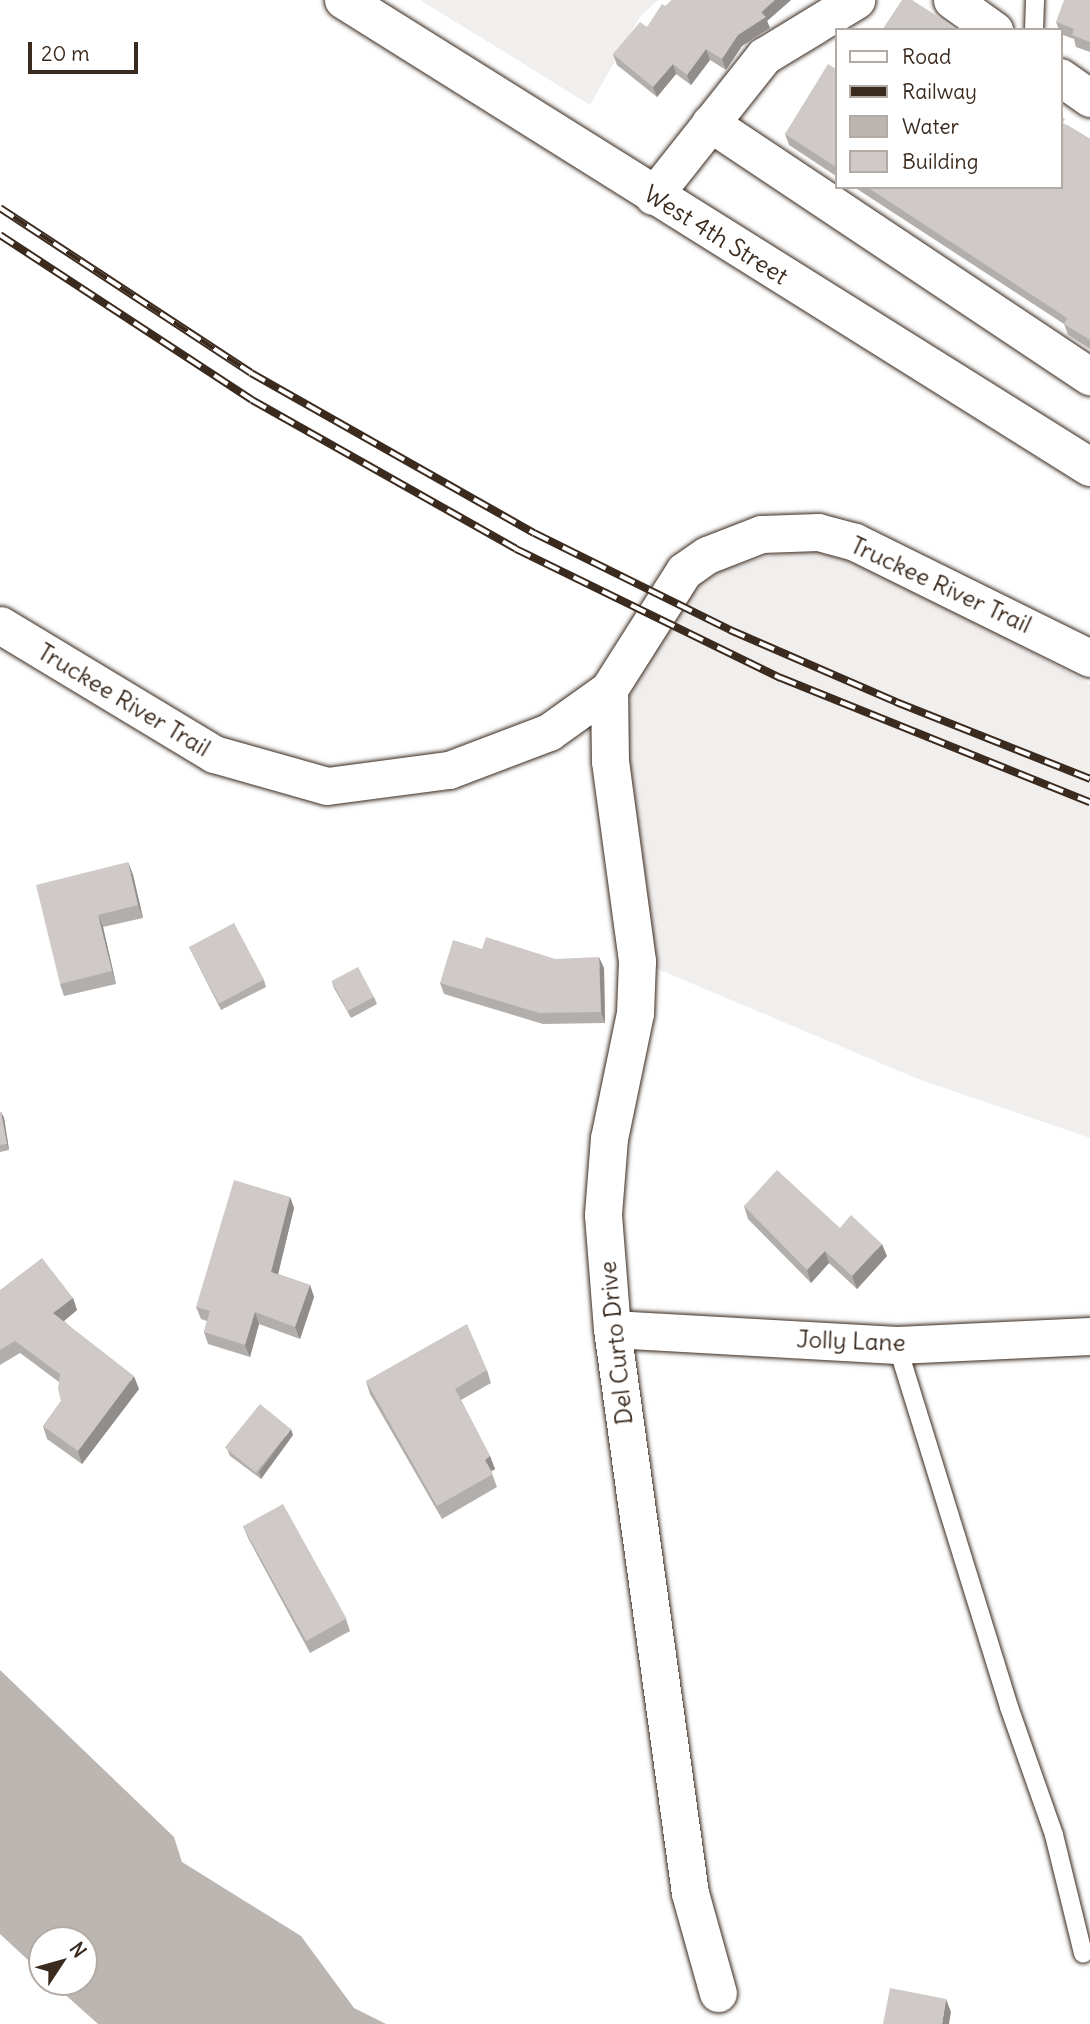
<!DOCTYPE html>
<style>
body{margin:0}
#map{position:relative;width:1090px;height:2024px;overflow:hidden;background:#fff;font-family:Delius,sans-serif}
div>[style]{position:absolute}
.built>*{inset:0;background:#f1efee}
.water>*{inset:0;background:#bcb6b3}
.roads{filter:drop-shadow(0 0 2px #3b2a1e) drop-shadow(0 0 2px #3b2a1e)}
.service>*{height:18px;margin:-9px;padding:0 9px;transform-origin:9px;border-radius:9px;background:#fff}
.minor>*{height:37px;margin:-18.5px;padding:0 18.5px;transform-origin:18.5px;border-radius:18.5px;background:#fff}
.secondary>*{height:38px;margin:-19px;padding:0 19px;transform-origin:19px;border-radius:19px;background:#fff}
.rail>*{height:8px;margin-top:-4px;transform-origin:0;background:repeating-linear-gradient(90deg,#fff 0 16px,#3b2a1e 0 32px);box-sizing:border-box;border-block:2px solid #3b2a1e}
.wall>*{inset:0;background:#b2aeab}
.shaded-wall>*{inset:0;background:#918d8b}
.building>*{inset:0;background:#cfcac7;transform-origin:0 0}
span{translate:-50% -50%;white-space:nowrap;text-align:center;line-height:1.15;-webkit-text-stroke:5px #fff;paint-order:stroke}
.street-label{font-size:24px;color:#3b2a1e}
.legend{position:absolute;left:835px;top:28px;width:228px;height:161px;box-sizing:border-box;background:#fff;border:2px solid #b1aaa5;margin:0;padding:9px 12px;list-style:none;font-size:21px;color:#3b2a1e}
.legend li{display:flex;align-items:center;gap:14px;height:35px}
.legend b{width:35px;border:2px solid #b1aaa5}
.north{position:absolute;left:28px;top:1926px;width:70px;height:70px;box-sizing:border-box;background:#fff;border:2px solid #b1aaa5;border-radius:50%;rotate:54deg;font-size:19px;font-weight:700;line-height:28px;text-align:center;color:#3b2a1e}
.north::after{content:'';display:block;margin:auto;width:24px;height:32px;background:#3b2a1e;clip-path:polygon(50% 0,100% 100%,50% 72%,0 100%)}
.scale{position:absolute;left:28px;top:42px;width:110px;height:32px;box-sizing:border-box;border:4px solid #3b2a1e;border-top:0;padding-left:9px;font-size:21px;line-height:24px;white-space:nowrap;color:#3b2a1e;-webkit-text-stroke:5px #fff;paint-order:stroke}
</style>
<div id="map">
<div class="built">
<div style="clip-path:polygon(420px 0,658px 0,640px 17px,590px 105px)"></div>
<div style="clip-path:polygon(817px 551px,888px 574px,1090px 684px,1090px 1138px,918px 1079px,653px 967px,627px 746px,630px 695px,690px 590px,727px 568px,773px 555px)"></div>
</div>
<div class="water">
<div style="clip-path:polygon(0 1670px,174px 1837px,182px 1862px,301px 1936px,354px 2008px,386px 2024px,98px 2024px,60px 1990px,51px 1982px,84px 1982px,84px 1940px,42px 1940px,42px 1973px,0 1934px)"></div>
</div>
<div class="roads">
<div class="service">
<div style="left:1034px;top:30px;width:30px;rotate:-88deg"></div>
<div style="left:897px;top:1345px;width:379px;rotate:72.8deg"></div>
<div style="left:1009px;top:1707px;width:136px;rotate:70.6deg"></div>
<div style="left:1054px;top:1835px;width:122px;rotate:76.2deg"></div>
</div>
<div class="minor">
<div style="left:952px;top:0;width:52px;rotate:35.5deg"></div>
<div style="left:1060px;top:77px;width:37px;rotate:35deg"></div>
<div style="left:710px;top:123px;width:457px;rotate:33.7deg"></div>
<div style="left:653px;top:196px;width:179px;rotate:-51.6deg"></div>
<div style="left:764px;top:56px;width:108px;rotate:-31.3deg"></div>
<div style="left:0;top:625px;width:250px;rotate:31.1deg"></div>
<div style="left:214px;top:754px;width:117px;rotate:15.8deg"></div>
<div style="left:327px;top:786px;width:123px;rotate:-7.5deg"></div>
<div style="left:449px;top:770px;width:107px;rotate:-20.8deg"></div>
<div style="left:549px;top:732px;width:74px;rotate:-35.6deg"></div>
<div style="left:609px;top:689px;width:140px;rotate:-57.6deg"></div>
<div style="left:684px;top:571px;width:28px;rotate:-35deg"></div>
<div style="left:707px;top:555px;width:58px;rotate:-21.3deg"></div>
<div style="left:761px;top:534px;width:57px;rotate:-2deg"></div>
<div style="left:818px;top:532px;width:38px;rotate:15deg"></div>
<div style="left:855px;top:542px;width:262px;rotate:26.3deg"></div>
<div style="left:609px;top:689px;width:72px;rotate:89.2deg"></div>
<div style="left:610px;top:761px;width:202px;rotate:82.3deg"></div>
<div style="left:637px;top:961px;width:52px;rotate:92.2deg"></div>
<div style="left:635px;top:1013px;width:128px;rotate:101.7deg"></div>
<div style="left:609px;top:1138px;width:77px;rotate:94.5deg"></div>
<div style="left:603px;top:1215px;width:114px;rotate:85.5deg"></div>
<div style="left:612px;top:1329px;width:569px;rotate:82.13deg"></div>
<div style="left:690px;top:1893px;width:104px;rotate:74.4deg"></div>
<div style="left:612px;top:1329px;width:285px;rotate:3.2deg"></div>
<div style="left:897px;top:1345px;width:193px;rotate:-2.7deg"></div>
</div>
<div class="secondary">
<div style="left:344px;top:0;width:880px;rotate:32.05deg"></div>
</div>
</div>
<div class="rail">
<div style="left:0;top:208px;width:300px;rotate:33.3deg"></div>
<div style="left:251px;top:373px;width:325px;rotate:29.5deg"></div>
<div style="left:534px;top:533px;width:219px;rotate:26.3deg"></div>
<div style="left:730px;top:630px;width:181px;rotate:23.4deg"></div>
<div style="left:896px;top:702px;width:209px;rotate:21.6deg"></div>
<div style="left:0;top:235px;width:301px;rotate:33.2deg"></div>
<div style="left:252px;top:400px;width:303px;rotate:29.4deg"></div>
<div style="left:516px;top:549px;width:295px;rotate:26deg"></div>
<div style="left:781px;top:678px;width:333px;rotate:21.9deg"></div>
</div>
<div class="wall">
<div style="clip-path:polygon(672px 0,791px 0,767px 21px,770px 28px,742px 46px,726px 70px,710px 60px,691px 85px,676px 74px,657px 97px,617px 65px,613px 54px,647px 27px)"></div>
<div style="clip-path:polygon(1090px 0,1090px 52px,1076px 47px,1074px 39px,1060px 34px,1060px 30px,1059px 30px,1056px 22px)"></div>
<div style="clip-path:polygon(836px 69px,836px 176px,789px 145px,785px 134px)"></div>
<div style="clip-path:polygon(1067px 125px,1090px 139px,1090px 349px,1068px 335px,1064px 324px,854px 187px,1060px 187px)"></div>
<div style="clip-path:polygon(128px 862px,133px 875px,143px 918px,103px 927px,116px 984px,64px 996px,60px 984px)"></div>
<div style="clip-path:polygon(189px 947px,264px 980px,266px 987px,221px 1010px)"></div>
<div style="clip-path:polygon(482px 949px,555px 959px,604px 968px,605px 1023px,543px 1024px,444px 994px,440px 983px)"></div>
<div style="clip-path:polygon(332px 982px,374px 997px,377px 1004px,351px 1018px,334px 988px)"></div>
<div style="clip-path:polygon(0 1112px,1px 1112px,4px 1118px,9px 1150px,0 1152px)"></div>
<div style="clip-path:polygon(290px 1197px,294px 1208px,278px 1274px,310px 1285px,314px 1297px,300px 1339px,259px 1324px,250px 1357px,208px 1344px,204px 1332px,207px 1321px,201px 1319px,196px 1307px)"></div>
<div style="clip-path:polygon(744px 1206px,840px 1228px,887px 1256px,857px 1289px,829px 1263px,811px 1283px,748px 1219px)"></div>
<div style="clip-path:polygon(0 1290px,73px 1298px,77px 1310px,64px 1321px,139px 1389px,82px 1464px,47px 1439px,43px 1426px,61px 1401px,59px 1382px,20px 1353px,0 1365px)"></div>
<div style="clip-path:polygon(487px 1370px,491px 1383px,461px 1400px,490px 1456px,495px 1469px,491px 1471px,497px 1487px,442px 1519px,370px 1394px,366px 1381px)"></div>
<div style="clip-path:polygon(293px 1435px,261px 1479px,230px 1456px,227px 1449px)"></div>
<div style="clip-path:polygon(243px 1526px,346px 1619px,350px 1631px,310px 1653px,248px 1538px)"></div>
</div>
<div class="shaded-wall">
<div style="clip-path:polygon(775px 0,791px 0,767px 21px,770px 28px,742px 46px,726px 70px,722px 59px,738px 35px)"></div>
<div style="clip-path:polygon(706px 49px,710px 60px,691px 85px,687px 75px)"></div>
<div style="clip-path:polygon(673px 64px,676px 74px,657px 97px,653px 87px)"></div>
<div style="clip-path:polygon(128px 862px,133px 875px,143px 918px,138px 905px)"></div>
<div style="clip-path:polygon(98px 915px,103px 927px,116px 984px,112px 971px)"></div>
<div style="clip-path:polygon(599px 957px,604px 968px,605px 1023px,601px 1012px)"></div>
<div style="clip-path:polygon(1px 1112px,4px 1118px,9px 1150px,7px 1144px)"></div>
<div style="clip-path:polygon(290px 1197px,294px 1208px,276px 1283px,271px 1272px)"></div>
<div style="clip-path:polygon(882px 1244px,887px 1256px,857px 1289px,852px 1276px)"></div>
<div style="clip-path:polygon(825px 1251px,829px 1263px,811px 1283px,807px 1270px)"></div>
<div style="clip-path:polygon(310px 1285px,314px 1297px,300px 1339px,295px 1327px)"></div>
<div style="clip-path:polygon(73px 1298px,77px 1310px,58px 1326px,53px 1313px)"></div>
<div style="clip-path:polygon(255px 1312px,259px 1324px,250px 1357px,245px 1345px)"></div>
<div style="clip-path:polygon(134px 1376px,139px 1389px,82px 1464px,78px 1451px)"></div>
<div style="clip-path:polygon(291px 1429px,293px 1435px,261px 1479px,259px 1472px)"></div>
<div style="clip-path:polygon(490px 1456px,495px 1469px,490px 1472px,485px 1460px)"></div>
<div style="clip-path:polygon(946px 1999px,951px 2012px,949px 2024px,942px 2024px)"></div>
</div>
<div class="building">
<div style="clip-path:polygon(672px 0,775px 0,761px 12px,766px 17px,738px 35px,722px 59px,706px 49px,687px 75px,673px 64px,653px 87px,613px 54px,640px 22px,647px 27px,662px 4px,665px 6px)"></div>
<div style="clip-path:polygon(902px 0,912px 0,959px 30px,882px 30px)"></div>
<div style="clip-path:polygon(1064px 0,1090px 0,1090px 42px,1072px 35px,1074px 29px,1056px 22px)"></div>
<div style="clip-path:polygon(828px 64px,836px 69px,836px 167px,785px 134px)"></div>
<div style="clip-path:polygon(1060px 116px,1065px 119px,1063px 123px,1090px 139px,1090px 340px,1064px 324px,1067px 318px,867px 187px,1060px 187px)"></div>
<div style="clip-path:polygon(128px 862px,138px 905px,98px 915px,112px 971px,60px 984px,36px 885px)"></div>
<div style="left:234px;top:923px;width:64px;height:51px;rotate:62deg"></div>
<div style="clip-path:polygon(486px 937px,555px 959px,599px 957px,601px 1012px,539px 1013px,440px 983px,453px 940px,482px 949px)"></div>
<div style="left:358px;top:967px;width:34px;height:30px;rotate:62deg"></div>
<div style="clip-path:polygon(0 1112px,1px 1112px,7px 1144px,0 1145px)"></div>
<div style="clip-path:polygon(777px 1170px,840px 1228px,851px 1215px,882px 1244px,852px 1276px,825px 1251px,807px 1270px,744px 1206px)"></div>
<div style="clip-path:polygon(234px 1180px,290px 1197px,271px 1272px,310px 1285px,295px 1327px,255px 1312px,245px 1345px,204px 1332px,210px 1311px,196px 1307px)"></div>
<div style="clip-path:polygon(42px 1258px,73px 1298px,53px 1313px,134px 1376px,78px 1451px,43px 1426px,61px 1401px,58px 1389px,60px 1374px,15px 1341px,0 1350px,0 1290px)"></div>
<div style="clip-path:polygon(467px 1324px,487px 1370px,455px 1389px,490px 1456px,485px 1460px,493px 1474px,437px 1506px,366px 1381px)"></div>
<div style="left:260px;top:1404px;width:40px;height:56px;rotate:39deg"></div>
<div style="left:283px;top:1504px;width:131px;height:46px;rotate:61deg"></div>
<div style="clip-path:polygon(890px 1988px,946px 1999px,942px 2024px,883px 2024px)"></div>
</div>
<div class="street-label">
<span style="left:716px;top:235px;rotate:32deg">West 4th Street</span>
<span style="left:941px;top:585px;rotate:25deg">Truckee River Trail</span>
<span style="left:124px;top:700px;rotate:31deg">Truckee River Trail</span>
<span style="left:851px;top:1341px;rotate:2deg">Jolly Lane</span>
<span style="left:616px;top:1343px;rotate:-96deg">Del Curto Drive</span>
</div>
<ul class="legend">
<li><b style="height:9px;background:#fff"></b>Road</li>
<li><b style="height:9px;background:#3b2a1e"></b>Railway</li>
<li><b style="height:19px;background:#bcb6b3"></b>Water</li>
<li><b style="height:19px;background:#cfcac7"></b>Building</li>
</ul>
<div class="north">N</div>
<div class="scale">20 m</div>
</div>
